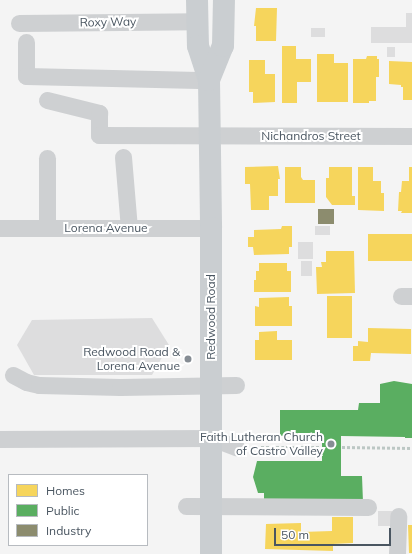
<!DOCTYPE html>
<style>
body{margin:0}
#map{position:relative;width:412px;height:554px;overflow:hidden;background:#f4f4f4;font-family:Mulish,sans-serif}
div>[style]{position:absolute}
.homes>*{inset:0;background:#f6d55c;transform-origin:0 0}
.public>*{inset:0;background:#5aae61}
.industry>*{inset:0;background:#8c8c6e;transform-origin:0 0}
.building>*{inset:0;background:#ddddde;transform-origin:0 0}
.path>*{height:2.5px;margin-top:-1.25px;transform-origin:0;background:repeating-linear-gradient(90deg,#bcc7c4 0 3px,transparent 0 5px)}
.minor>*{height:17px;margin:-8.5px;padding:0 8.5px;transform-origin:8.5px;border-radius:8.5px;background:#ced0d2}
.major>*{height:22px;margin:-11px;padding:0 11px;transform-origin:11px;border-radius:11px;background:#caced1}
.dots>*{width:11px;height:11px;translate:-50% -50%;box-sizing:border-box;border:2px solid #fff;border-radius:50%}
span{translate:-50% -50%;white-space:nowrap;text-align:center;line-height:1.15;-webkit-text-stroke:4px #fff;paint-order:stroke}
.street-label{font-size:12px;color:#4a5661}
.poi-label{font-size:12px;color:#4a5661}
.right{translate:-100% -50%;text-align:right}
.legend{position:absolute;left:8px;top:474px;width:140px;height:72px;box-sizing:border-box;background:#fff;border:1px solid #b7bbc0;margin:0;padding:5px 7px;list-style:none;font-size:12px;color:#4a5661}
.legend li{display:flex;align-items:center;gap:8px;height:20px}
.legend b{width:20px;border:1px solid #b7bbc0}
.scale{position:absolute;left:274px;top:528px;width:117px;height:18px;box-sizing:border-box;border:2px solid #4a5661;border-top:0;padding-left:5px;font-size:12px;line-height:14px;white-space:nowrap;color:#4a5661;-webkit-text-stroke:3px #fff;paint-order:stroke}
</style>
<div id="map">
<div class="homes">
<div style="clip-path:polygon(256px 8px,277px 8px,276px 41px,256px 41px,256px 26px,254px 26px)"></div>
<div style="clip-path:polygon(282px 46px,296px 46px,296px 59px,311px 59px,311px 82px,297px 82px,297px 103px,282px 103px)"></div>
<div style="clip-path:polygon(317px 54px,334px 54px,334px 63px,348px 63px,348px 102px,317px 102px)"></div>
<div style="clip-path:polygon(367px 56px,377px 56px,377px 59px,379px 59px,379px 77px,376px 77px,376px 101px,369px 101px,369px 103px,353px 103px,353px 59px,366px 59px)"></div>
<div style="clip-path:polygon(249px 60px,265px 60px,265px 74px,275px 74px,275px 102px,253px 103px,253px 92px,249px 92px)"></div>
<div style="clip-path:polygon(389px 61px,412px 62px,412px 100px,403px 100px,403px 87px,401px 87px,401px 85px,389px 84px)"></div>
<div style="clip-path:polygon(278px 166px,280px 179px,278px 179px,278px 196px,269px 196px,269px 210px,251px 210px,250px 184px,245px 184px,245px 167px)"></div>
<div style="clip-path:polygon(285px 167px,301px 167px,301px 177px,303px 180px,315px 180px,315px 203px,285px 203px)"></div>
<div style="clip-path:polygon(329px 167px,352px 167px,352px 196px,355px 196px,355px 205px,332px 205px,326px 197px,326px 178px,329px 178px)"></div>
<div style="clip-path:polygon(358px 167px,373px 167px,373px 181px,381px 181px,381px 193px,384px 193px,384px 211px,358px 210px)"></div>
<div style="clip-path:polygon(409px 167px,412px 167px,412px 213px,401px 213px,402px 211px,398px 211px,399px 192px,401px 192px,402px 181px,409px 181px)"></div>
<div style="clip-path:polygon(282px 226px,292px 226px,292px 247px,289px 247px,289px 254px,254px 255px,253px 247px,248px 247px,248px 237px,254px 237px,254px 230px,281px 229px)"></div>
<div style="left:368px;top:234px;width:44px;height:27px"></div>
<div style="clip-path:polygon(326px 251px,354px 251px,355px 293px,317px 294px,316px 267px,322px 267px,321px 262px,326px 262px)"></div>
<div style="clip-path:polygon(259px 263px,287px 263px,287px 271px,291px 271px,291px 292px,254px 292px,254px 280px,256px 280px,256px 271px,259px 271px)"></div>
<div style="left:327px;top:296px;width:25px;height:42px"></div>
<div style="clip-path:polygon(289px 297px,289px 306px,292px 306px,292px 326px,255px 326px,255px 306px,259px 307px,259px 298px)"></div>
<div style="clip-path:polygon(368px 328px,411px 329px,411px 354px,371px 353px,370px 361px,353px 361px,353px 346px,358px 346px,358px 341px,368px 342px)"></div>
<div style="clip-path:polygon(277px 331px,277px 340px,292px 340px,292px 360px,255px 360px,255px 340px,259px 340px,259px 332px)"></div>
<div style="clip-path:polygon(332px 517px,353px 517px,353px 543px,333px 544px,333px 551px,265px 549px,266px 524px,301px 523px,301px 532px,332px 531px)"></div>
<div style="clip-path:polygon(408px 525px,412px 525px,412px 553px,409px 553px)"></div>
</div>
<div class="public">
<div style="clip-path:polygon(394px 381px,412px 384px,412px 438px,405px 438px,405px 437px,341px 436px,341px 476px,362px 476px,363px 502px,264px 499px,264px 493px,258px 493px,253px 477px,257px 461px,322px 461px,322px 436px,280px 436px,280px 410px,358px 410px,359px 403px,380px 403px,380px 384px)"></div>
</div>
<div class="industry">
<div style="left:318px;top:209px;width:16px;height:15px"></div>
</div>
<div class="building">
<div style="clip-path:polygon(406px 13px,412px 13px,412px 43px,371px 43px,371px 27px,406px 27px)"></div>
<div style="left:311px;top:28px;width:14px;height:9px"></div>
<div style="left:387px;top:47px;width:8px;height:10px"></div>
<div style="left:315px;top:226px;width:15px;height:9px"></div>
<div style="left:298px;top:242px;width:15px;height:17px"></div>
<div style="left:301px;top:261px;width:11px;height:15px"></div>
<div style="clip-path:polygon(152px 318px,169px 345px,152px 375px,34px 375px,17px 345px,32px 320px)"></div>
<div style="left:378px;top:511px;width:14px;height:15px"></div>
</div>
<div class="path">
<div style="left:251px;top:447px;width:68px"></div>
<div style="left:342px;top:447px;width:70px;rotate:0.8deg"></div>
</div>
<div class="minor">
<div style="left:19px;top:23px;width:178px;rotate:-0.6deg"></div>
<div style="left:26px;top:42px;width:34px;rotate:90deg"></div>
<div style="left:26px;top:76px;width:183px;rotate:1.3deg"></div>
<div style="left:47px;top:100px;width:54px;rotate:14deg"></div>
<div style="left:99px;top:113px;width:22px;rotate:90deg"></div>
<div style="left:99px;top:135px;width:313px;rotate:0.2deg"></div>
<div style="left:123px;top:157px;width:71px;rotate:85.2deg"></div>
<div style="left:47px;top:158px;width:70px;rotate:90deg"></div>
<div style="left:0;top:228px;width:211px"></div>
<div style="left:401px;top:296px;width:11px"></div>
<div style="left:13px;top:375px;width:15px;rotate:28deg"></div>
<div style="left:26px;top:382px;width:13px;rotate:13deg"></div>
<div style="left:39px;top:385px;width:81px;rotate:1.4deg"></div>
<div style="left:120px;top:387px;width:116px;rotate:-1deg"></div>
<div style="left:0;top:439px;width:212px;rotate:-0.3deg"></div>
<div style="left:212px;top:438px;width:26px;rotate:21deg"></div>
<div style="left:186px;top:506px;width:182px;rotate:0.3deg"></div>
<div style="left:397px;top:554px;width:38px;rotate:-88deg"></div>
</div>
<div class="major">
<div style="left:197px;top:0;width:46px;rotate:88.8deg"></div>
<div style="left:198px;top:46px;width:36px;rotate:72deg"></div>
<div style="left:209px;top:80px;width:148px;rotate:89.2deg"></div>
<div style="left:211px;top:228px;width:326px;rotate:90deg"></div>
<div style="left:209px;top:80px;width:37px;rotate:-68deg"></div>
<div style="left:223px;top:46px;width:46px;rotate:-88.8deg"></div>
</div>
<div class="dots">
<div style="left:188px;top:359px;background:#868d94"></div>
<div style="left:331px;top:444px;background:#868d94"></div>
</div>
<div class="street-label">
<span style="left:108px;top:22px;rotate:-1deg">Roxy Way</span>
<span style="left:311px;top:136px">Nichandros Street</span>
<span style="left:106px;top:228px">Lorena Avenue</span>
<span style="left:211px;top:317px;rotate:-90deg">Redwood Road</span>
</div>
<div class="poi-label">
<span class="right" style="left:180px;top:359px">Redwood Road &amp;<br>Lorena Avenue</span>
<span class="right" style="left:323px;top:444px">Faith Lutheran Church<br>of Castro Valley</span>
</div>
<ul class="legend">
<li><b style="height:11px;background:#f6d55c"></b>Homes</li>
<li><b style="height:11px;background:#5aae61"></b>Public</li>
<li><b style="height:11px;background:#8c8c6e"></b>Industry</li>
</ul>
<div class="scale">50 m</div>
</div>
